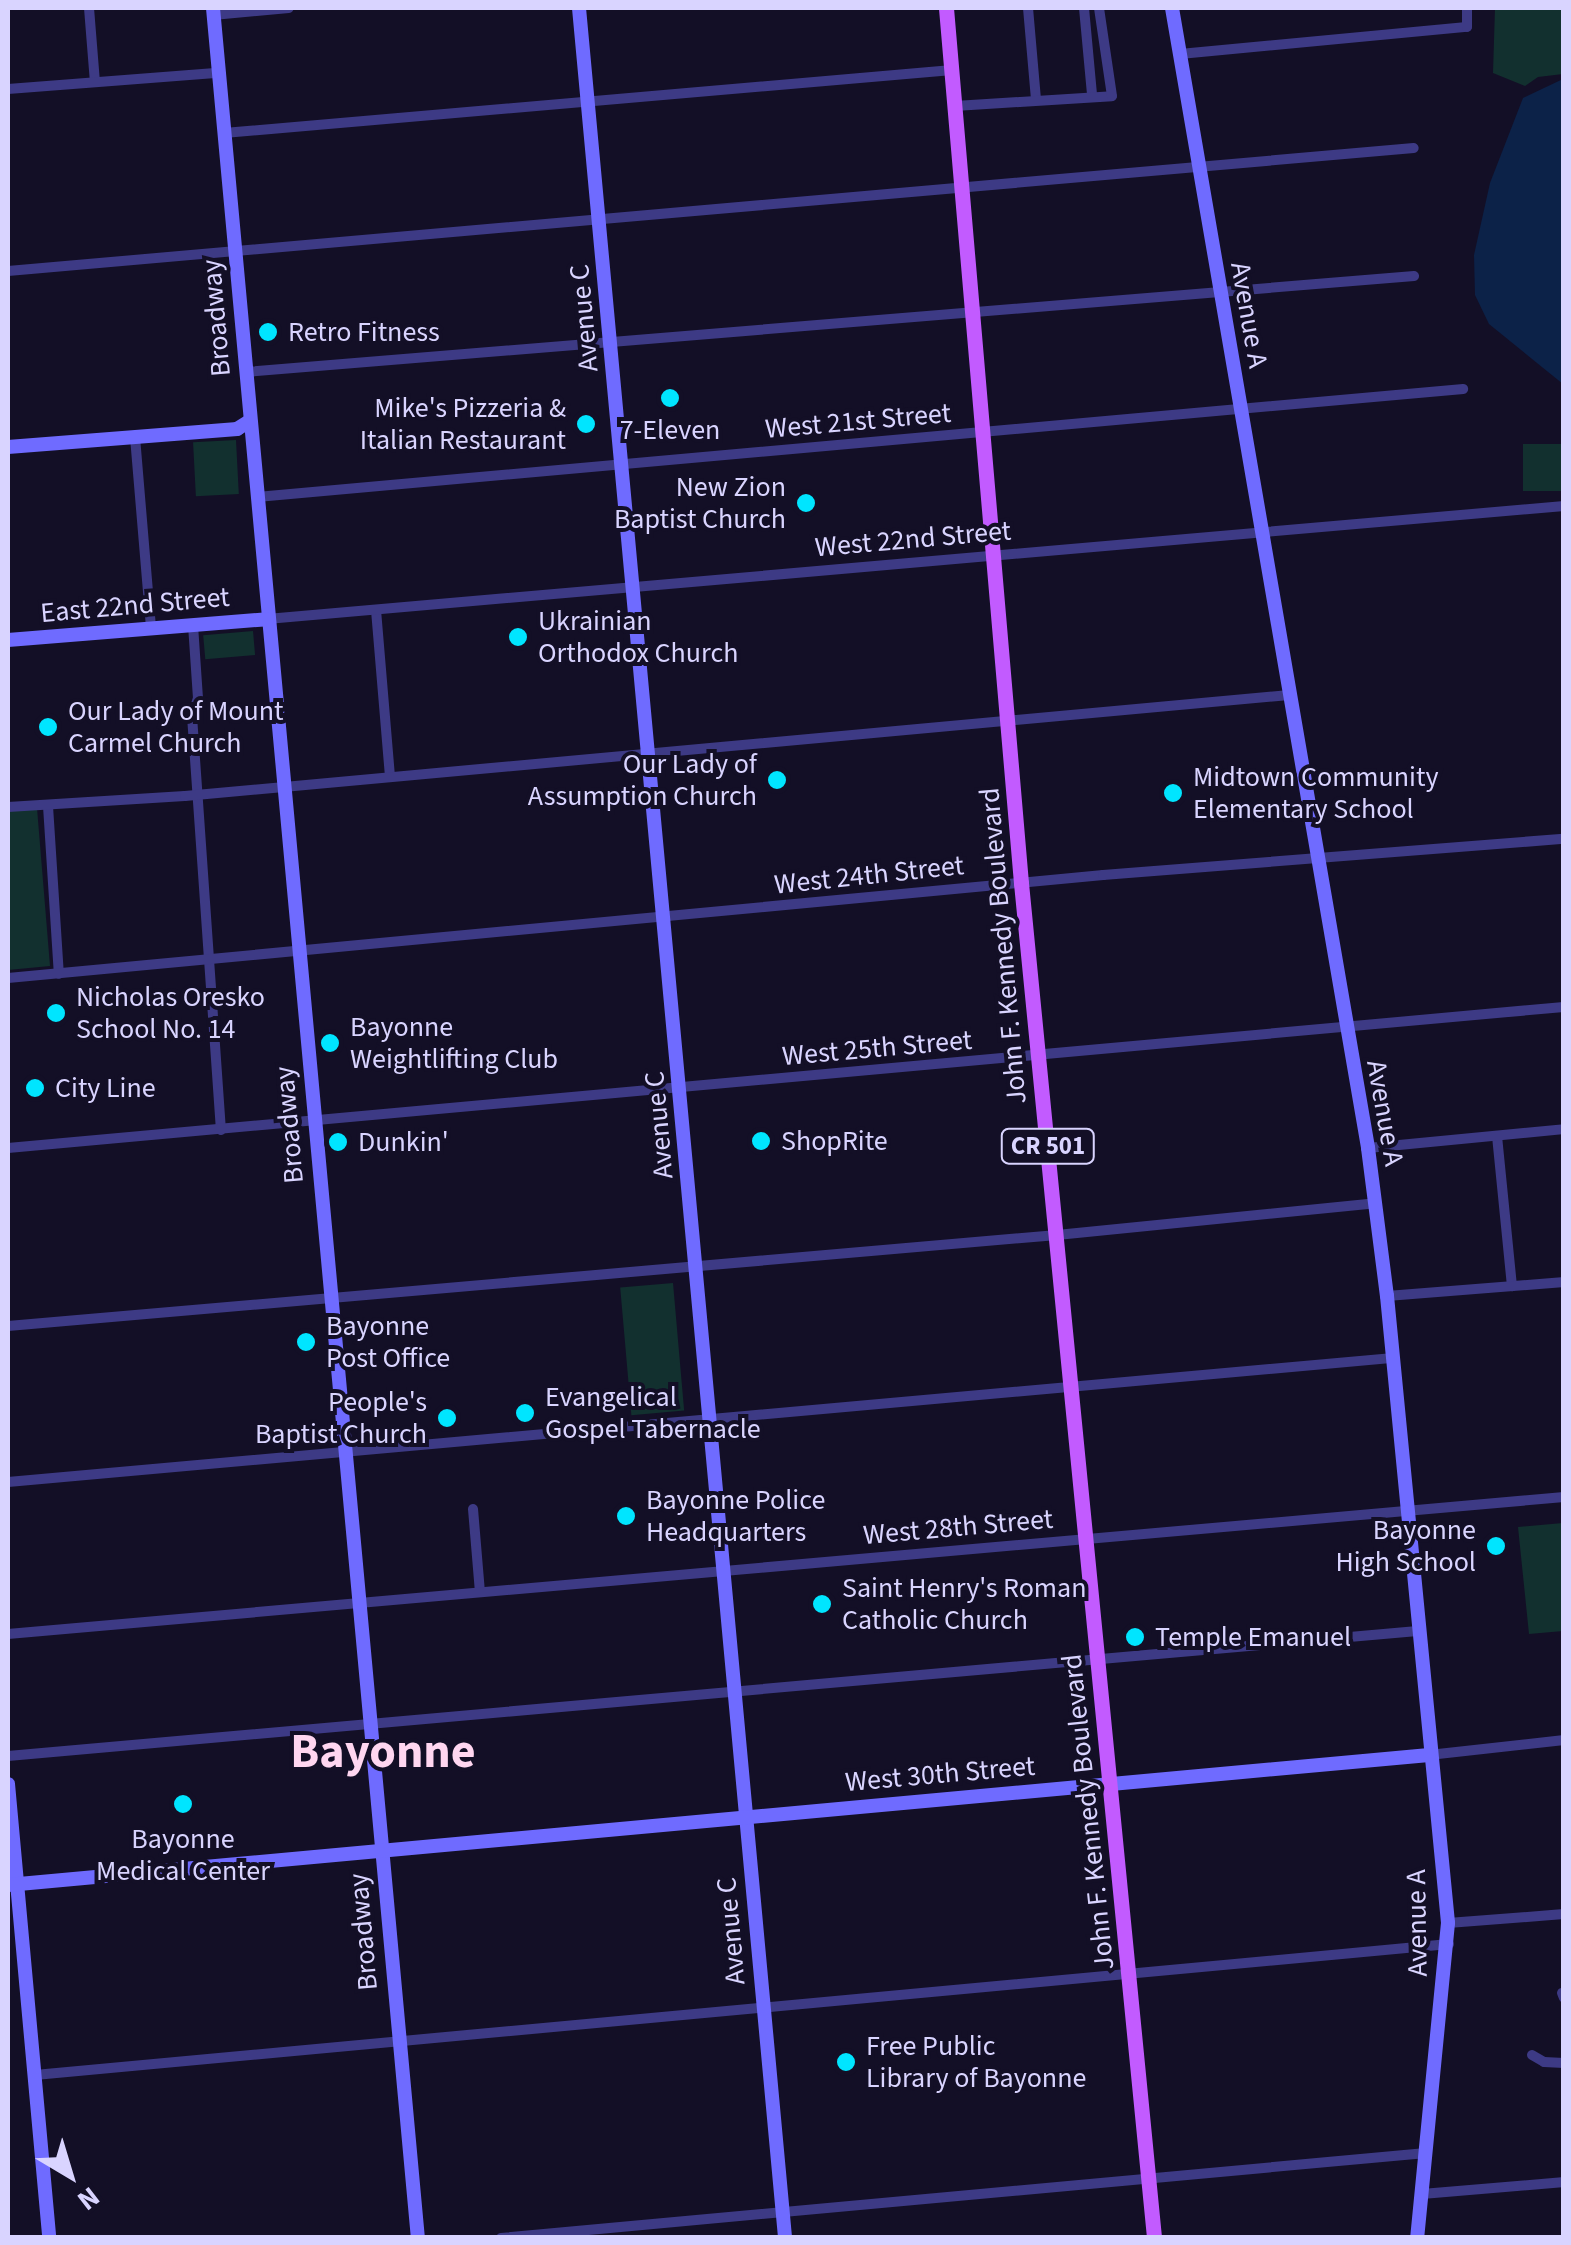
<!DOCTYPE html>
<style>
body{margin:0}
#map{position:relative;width:1571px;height:2245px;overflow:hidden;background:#130f26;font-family:"Source Sans 3",sans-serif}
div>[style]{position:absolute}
.green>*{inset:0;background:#12302f;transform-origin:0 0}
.water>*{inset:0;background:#0c2248}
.street>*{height:10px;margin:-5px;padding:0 5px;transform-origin:5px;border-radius:5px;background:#3d3a85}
.secondary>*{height:14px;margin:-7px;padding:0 7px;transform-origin:7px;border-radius:7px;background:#6f6bff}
.primary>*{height:15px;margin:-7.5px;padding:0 7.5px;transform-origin:7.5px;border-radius:7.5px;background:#c25bff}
.dots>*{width:28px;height:28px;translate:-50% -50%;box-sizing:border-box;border:5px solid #130f26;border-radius:50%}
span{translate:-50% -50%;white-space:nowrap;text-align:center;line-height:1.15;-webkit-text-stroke:8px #130f26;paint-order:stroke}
.shield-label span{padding:2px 8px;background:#130f26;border:2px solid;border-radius:8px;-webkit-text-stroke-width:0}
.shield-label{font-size:25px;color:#d9d4ff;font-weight:700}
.street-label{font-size:28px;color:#d9d4ff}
.poi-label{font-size:28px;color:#d9d4ff}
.left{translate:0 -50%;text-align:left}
.right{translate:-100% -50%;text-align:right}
.town-label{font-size:48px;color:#ffd6f0;font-weight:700}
.frame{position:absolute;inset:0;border:10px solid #d9d4ff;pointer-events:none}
.north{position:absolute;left:20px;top:2125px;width:100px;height:100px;-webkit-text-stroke:8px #130f26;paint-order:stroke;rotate:142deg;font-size:28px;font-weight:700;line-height:40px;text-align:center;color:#d9d4ff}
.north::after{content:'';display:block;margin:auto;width:35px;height:45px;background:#d9d4ff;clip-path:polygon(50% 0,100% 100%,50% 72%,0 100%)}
</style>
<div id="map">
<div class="green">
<div style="clip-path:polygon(1495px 8px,1563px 8px,1563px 74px,1538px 77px,1525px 86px,1493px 73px)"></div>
<div style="left:236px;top:440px;width:54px;height:43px;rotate:87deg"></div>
<div style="left:1563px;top:444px;width:47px;height:40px;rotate:90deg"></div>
<div style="left:253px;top:631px;width:24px;height:50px;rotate:85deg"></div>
<div style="clip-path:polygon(37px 808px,50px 966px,8px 970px,8px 810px)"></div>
<div style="left:673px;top:1283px;width:128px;height:53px;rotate:85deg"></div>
<div style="clip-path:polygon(1563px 1523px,1563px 1631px,1529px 1634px,1518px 1527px)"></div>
</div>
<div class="water">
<div style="clip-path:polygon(1563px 79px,1564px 384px,1563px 384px,1489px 324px,1475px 295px,1474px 255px,1490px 183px,1523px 98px)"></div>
</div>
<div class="street">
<div style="left:89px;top:8px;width:74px;rotate:85.4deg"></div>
<div style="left:1028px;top:8px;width:92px;rotate:85deg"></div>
<div style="left:1084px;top:8px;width:87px;rotate:84.7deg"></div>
<div style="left:213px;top:15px;width:76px;rotate:-5.3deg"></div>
<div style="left:1180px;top:54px;width:288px;rotate:-5.4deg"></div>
<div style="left:1467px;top:27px;width:19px;rotate:-90deg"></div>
<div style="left:8px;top:89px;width:211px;rotate:-4.4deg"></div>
<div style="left:955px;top:106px;width:157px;rotate:-3.6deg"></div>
<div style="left:1112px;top:96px;width:89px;rotate:-98.4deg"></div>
<div style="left:224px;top:133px;width:731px;rotate:-4.95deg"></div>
<div style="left:8px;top:271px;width:1411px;rotate:-5deg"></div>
<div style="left:246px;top:372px;width:1172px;rotate:-4.7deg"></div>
<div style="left:135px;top:437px;width:192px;rotate:85.2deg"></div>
<div style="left:257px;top:497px;width:1211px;rotate:-5.12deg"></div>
<div style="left:376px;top:610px;width:167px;rotate:85.2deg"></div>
<div style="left:267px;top:619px;width:1302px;rotate:-4.98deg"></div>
<div style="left:193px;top:625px;width:73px;rotate:86.1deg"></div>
<div style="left:198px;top:698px;width:19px;rotate:108deg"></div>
<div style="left:192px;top:716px;width:415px;rotate:86deg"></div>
<div style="left:48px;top:806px;width:168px;rotate:86.3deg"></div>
<div style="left:8px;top:807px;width:177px;rotate:-3.6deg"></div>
<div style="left:185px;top:796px;width:1109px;rotate:-5.23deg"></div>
<div style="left:8px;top:978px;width:1100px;rotate:-5.37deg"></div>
<div style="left:1103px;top:875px;width:462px;rotate:-4.5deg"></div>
<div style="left:1497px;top:1136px;width:151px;rotate:84.3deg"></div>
<div style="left:8px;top:1148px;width:1562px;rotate:-5.18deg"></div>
<div style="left:1368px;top:1148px;width:197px;rotate:-5.5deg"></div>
<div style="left:1387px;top:1296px;width:178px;rotate:-4.5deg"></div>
<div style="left:8px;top:1326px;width:1053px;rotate:-4.96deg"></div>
<div style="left:1057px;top:1235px;width:320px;rotate:-5.7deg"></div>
<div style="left:8px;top:1482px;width:1391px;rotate:-5.12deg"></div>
<div style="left:473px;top:1509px;width:83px;rotate:85.2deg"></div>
<div style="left:8px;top:1634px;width:1562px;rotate:-5.03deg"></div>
<div style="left:1429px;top:1755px;width:136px;rotate:-6.3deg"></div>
<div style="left:8px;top:1756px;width:1415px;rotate:-5.07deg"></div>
<div style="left:1448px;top:1923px;width:116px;rotate:-4.4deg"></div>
<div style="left:1562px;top:1993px;width:5px;rotate:68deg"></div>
<div style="left:1532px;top:2055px;width:14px;rotate:30deg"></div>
<div style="left:1544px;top:2062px;width:20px;rotate:3deg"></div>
<div style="left:35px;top:2075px;width:1420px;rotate:-5.29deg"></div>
<div style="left:1422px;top:2194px;width:143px;rotate:-4.8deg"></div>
<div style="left:501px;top:2238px;width:929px;rotate:-5.25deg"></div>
</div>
<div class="secondary">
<div style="left:213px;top:8px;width:2239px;rotate:84.75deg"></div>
<div style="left:579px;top:8px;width:2239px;rotate:84.72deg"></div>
<div style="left:1172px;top:8px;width:1157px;rotate:80.24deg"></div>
<div style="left:1368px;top:1148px;width:149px;rotate:82.7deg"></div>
<div style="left:1387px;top:1296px;width:630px;rotate:84.44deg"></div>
<div style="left:1448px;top:1923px;width:317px;rotate:95.6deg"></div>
<div style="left:8px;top:447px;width:230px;rotate:-4.5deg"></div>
<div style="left:237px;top:429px;width:15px;rotate:-32deg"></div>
<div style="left:8px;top:640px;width:260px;rotate:-4.6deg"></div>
<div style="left:8px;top:1784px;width:456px;rotate:84.8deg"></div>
<div style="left:8px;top:1885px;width:1427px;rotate:-5.23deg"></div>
</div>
<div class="primary">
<div style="left:946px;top:8px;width:878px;rotate:85.1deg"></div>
<div style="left:1021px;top:883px;width:1362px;rotate:84.39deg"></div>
</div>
<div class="dots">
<div style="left:268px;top:332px;background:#00e5ff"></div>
<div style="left:670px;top:398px;background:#00e5ff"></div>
<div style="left:586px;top:424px;background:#00e5ff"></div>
<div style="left:806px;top:503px;background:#00e5ff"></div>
<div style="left:518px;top:637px;background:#00e5ff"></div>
<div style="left:48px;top:727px;background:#00e5ff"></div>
<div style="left:777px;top:780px;background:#00e5ff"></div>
<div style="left:1173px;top:793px;background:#00e5ff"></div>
<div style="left:56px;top:1013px;background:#00e5ff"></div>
<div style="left:330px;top:1043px;background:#00e5ff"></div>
<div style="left:35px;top:1088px;background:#00e5ff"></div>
<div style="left:761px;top:1141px;background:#00e5ff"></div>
<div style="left:338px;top:1142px;background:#00e5ff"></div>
<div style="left:306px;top:1342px;background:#00e5ff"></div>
<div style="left:525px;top:1413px;background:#00e5ff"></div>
<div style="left:447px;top:1418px;background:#00e5ff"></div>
<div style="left:626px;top:1516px;background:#00e5ff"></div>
<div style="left:1496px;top:1546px;background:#00e5ff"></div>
<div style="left:822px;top:1604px;background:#00e5ff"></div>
<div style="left:1135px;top:1637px;background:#00e5ff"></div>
<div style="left:183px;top:1804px;background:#00e5ff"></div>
<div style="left:846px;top:2062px;background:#00e5ff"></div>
</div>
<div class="shield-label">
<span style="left:1048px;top:1146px">CR 501</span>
</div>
<div class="street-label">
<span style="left:1249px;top:315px;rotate:80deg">Avenue A</span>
<span style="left:216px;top:318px;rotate:-95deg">Broadway</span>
<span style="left:584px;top:318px;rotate:-95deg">Avenue C</span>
<span style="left:858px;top:421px;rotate:-5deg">West 21st Street</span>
<span style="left:913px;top:539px;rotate:-5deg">West 22nd Street</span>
<span style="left:135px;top:605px;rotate:-5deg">East 22nd Street</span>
<span style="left:869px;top:875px;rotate:-6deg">West 24th Street</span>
<span style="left:1003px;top:946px;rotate:-95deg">John F. Kennedy Boulevard</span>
<span style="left:877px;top:1048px;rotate:-5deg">West 25th Street</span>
<span style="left:1385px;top:1113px;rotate:80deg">Avenue A</span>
<span style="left:289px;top:1125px;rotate:-95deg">Broadway</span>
<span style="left:659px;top:1125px;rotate:-95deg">Avenue C</span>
<span style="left:958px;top:1527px;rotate:-5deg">West 28th Street</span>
<span style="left:940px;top:1774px;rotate:-5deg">West 30th Street</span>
<span style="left:1088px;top:1812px;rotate:-96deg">John F. Kennedy Boulevard</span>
<span style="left:1417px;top:1923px;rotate:-91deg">Avenue A</span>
<span style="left:731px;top:1931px;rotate:-95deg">Avenue C</span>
<span style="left:363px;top:1932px;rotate:-95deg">Broadway</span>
</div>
<div class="poi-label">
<span class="left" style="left:288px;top:332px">Retro Fitness</span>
<span class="right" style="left:566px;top:424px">Mike's Pizzeria &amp;<br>Italian Restaurant</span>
<span style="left:670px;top:430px">7-Eleven</span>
<span class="right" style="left:786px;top:503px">New Zion<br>Baptist Church</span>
<span class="left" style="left:538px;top:637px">Ukrainian<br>Orthodox Church</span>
<span class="left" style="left:68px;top:727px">Our Lady of Mount<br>Carmel Church</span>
<span class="right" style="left:757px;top:780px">Our Lady of<br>Assumption Church</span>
<span class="left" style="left:1193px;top:793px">Midtown Community<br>Elementary School</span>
<span class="left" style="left:76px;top:1013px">Nicholas Oresko<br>School No. 14</span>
<span class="left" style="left:350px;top:1043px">Bayonne<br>Weightlifting Club</span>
<span class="left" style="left:55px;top:1088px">City Line</span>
<span class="left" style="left:781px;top:1141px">ShopRite</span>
<span class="left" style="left:358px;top:1142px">Dunkin'</span>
<span class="left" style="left:326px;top:1342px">Bayonne<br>Post Office</span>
<span class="left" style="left:545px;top:1413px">Evangelical<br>Gospel Tabernacle</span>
<span class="right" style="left:427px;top:1418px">People's<br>Baptist Church</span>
<span class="left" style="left:646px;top:1516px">Bayonne Police<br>Headquarters</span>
<span class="right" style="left:1476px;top:1546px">Bayonne<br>High School</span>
<span class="left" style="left:842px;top:1604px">Saint Henry's Roman<br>Catholic Church</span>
<span class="left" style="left:1155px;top:1637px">Temple Emanuel</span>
<span style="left:183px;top:1855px">Bayonne<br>Medical Center</span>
<span class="left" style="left:866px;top:2062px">Free Public<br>Library of Bayonne</span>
</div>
<div class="town-label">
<span style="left:383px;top:1753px">Bayonne</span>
</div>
<div class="frame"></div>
<div class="north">N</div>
</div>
